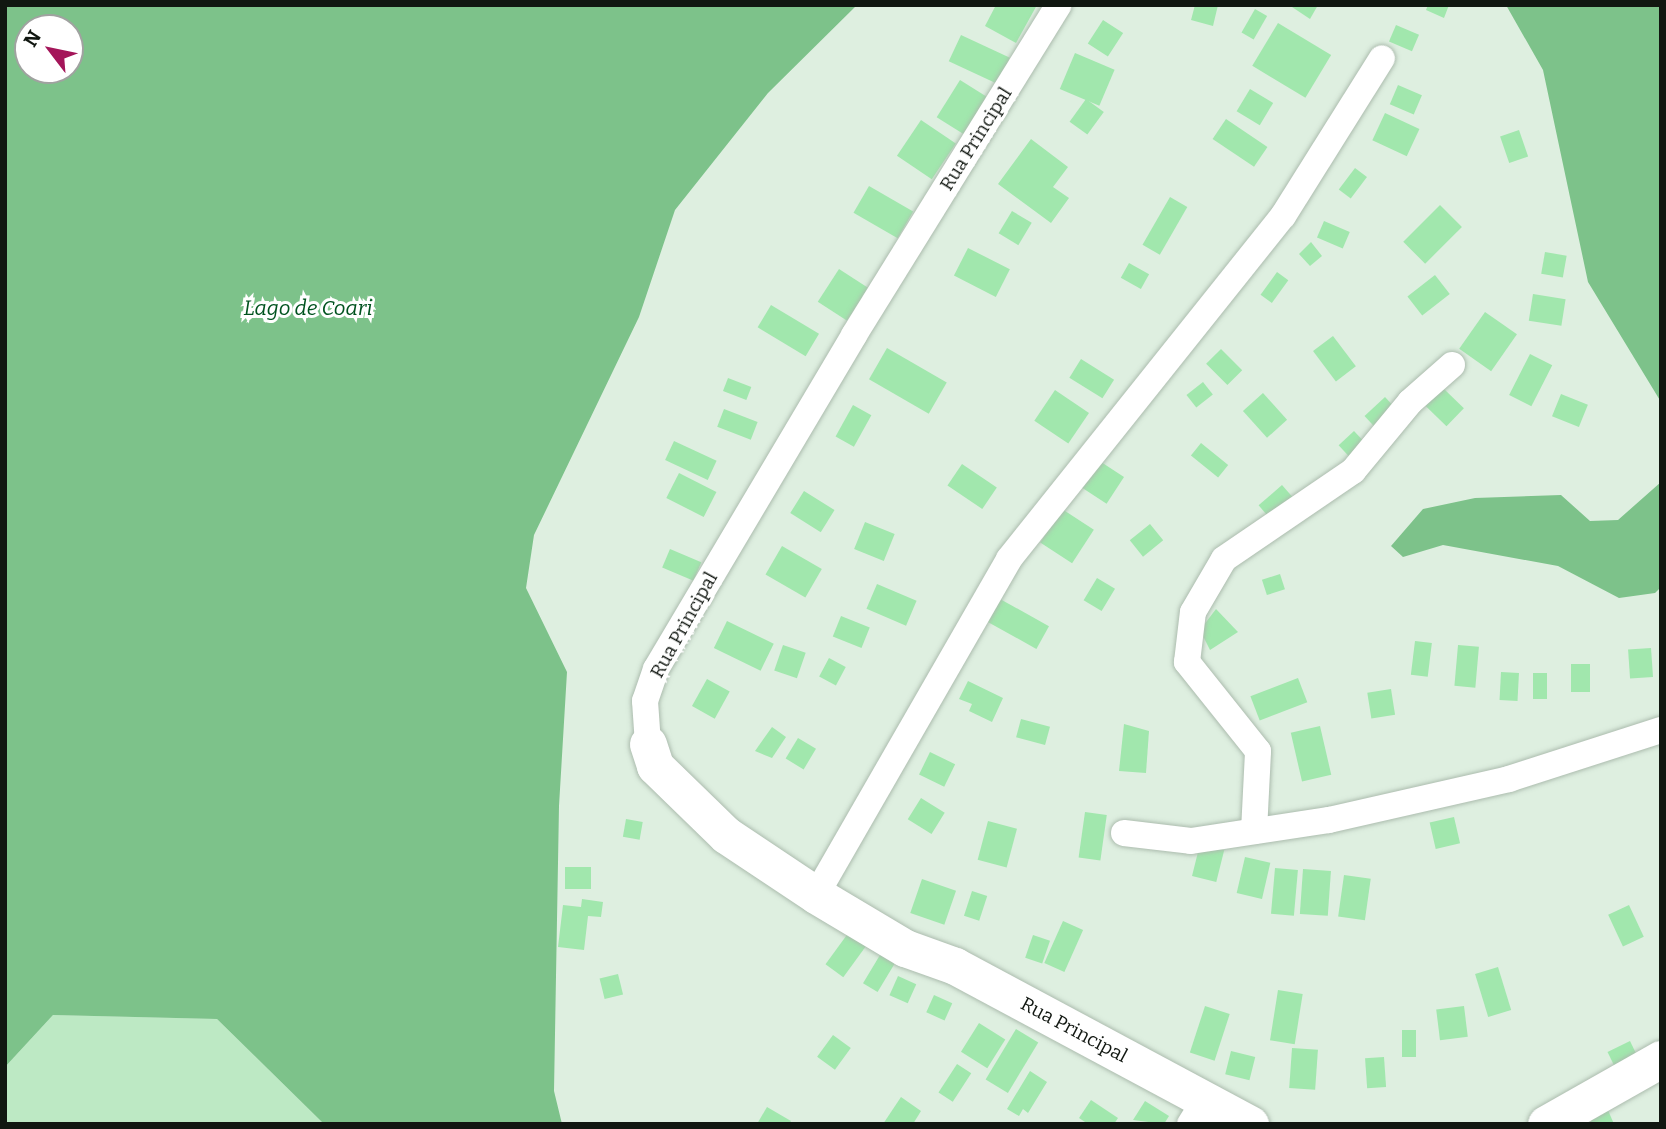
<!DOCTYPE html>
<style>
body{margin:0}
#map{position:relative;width:1666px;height:1129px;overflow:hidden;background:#deefe0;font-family:Bitter,serif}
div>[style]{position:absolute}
.green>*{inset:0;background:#bde9c4}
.water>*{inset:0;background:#7dc28a}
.building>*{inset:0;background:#a1e7ad;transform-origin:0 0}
.roads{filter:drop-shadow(0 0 2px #acbcae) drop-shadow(0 0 2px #acbcae)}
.street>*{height:26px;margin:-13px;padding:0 13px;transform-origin:13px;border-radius:13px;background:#fff}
.secondary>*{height:37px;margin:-18.5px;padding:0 18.5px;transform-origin:18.5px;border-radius:18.5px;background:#fff}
span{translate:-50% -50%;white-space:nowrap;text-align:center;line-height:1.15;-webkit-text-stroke:6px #fff;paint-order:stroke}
.street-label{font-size:19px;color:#111711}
.water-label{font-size:21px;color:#00531f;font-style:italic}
.frame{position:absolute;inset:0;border:7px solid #111711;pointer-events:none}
.north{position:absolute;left:14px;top:14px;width:70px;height:70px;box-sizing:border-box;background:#fff;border:2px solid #a0a2a0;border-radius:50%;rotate:302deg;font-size:19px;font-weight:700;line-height:28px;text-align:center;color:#111711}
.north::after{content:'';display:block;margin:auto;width:24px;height:32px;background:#a4165a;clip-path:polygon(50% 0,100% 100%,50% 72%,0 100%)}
</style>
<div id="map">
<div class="green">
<div style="clip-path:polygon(53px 1015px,217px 1019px,324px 1124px,5px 1124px,5px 1067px)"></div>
</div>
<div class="water">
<div style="clip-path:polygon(evenodd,5px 5px,857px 5px,768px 93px,675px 210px,639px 317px,534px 535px,526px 588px,567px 672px,559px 806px,554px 1091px,562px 1124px,324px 1124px,217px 1019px,53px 1015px,5px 1067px,5px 5px,28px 28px,70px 28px,70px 70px,28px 70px,28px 28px)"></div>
<div style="clip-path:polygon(1506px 5px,1661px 5px,1661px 402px,1588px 282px,1543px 70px)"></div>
<div style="clip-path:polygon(1661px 482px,1661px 587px,1655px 593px,1619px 598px,1558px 566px,1443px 545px,1403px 557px,1391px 546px,1423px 509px,1475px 498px,1561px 495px,1590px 521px,1618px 520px)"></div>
</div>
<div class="building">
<div style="clip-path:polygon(996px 5px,1037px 5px,1016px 43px,985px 26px)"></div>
<div style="clip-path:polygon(1195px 5px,1218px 5px,1213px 26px,1191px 20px)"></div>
<div style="clip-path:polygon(1289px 5px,1318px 5px,1310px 19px)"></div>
<div style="clip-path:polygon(1428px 5px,1449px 5px,1444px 18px,1426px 10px)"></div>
<div style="left:1255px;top:9px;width:14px;height:27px;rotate:30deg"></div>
<div style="left:1103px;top:20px;width:24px;height:28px;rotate:33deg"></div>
<div style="left:1278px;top:23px;width:62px;height:50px;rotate:31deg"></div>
<div style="left:1396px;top:25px;width:25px;height:18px;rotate:23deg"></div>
<div style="left:961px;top:35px;width:54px;height:29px;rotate:25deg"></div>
<div style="left:1075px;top:53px;width:43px;height:39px;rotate:23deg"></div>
<div style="left:960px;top:80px;width:32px;height:44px;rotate:32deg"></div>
<div style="left:1398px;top:85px;width:26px;height:21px;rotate:23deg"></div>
<div style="left:1250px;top:89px;width:27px;height:26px;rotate:31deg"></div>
<div style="left:1086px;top:99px;width:22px;height:28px;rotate:36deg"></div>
<div style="left:1385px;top:113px;width:38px;height:30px;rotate:25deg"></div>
<div style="left:1226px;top:119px;width:50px;height:24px;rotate:34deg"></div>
<div style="left:921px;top:120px;width:42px;height:43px;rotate:34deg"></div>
<div style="left:1519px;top:130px;width:28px;height:20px;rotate:71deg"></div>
<div style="clip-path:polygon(1031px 139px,1068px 167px,1053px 187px,1069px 198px,1051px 223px,998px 184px)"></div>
<div style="left:1355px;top:168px;width:15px;height:27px;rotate:37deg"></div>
<div style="left:869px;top:186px;width:51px;height:31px;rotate:30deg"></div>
<div style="left:1170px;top:197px;width:20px;height:55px;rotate:30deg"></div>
<div style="left:1440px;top:205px;width:31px;height:52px;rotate:45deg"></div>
<div style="left:1012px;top:211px;width:23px;height:26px;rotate:31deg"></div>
<div style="left:1324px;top:221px;width:28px;height:18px;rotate:23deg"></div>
<div style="clip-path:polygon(1311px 242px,1322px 256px,1310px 266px,1299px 254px)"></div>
<div style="left:968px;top:248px;width:47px;height:31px;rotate:27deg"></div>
<div style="left:1545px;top:252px;width:22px;height:22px;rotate:10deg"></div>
<div style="left:1129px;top:263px;width:23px;height:17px;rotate:29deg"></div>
<div style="left:839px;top:269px;width:35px;height:39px;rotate:33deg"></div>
<div style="left:1277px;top:272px;width:14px;height:28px;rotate:36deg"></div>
<div style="left:1435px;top:275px;width:24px;height:35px;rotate:52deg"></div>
<div style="left:1533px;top:294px;width:33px;height:27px;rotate:9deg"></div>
<div style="left:771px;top:305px;width:56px;height:26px;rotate:31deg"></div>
<div style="left:1485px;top:312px;width:39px;height:45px;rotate:35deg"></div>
<div style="left:1333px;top:336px;width:38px;height:25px;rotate:53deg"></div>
<div style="left:887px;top:348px;width:69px;height:36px;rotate:30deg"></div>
<div style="left:1221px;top:349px;width:30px;height:21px;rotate:45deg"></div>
<div style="left:1530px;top:354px;width:25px;height:46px;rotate:27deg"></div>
<div style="left:1081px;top:359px;width:39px;height:22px;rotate:32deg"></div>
<div style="left:728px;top:378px;width:25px;height:14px;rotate:21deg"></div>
<div style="left:1203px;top:382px;width:16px;height:21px;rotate:52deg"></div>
<div style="left:1443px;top:388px;width:29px;height:25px;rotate:44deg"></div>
<div style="left:1055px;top:390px;width:41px;height:37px;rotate:34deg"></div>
<div style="left:1263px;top:393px;width:36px;height:27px;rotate:48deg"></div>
<div style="left:1561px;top:394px;width:29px;height:24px;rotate:22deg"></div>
<div style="left:1385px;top:397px;width:16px;height:28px;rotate:47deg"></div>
<div style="left:853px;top:405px;width:21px;height:36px;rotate:29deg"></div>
<div style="left:724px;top:409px;width:36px;height:19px;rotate:21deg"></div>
<div style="left:1354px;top:431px;width:21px;height:21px;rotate:47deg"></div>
<div style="left:674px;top:441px;width:47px;height:21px;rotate:25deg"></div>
<div style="left:1201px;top:443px;width:35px;height:16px;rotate:39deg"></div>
<div style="left:1098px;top:460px;width:31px;height:32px;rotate:33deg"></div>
<div style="left:962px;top:464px;width:42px;height:26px;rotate:34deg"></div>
<div style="left:679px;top:473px;width:42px;height:28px;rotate:27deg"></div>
<div style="left:1282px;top:485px;width:18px;height:31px;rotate:49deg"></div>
<div style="left:804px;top:491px;width:36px;height:26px;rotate:32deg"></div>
<div style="left:1062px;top:509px;width:38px;height:40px;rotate:33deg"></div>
<div style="left:865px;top:522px;width:32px;height:29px;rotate:22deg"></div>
<div style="left:1150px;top:524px;width:21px;height:26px;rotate:51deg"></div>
<div style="left:782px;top:546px;width:46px;height:33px;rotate:30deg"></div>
<div style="left:670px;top:549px;width:34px;height:20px;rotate:23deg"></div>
<div style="left:1280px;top:574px;width:16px;height:19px;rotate:72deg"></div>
<div style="left:1097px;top:578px;width:21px;height:26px;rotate:31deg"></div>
<div style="left:877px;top:584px;width:43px;height:27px;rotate:23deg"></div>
<div style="left:1000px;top:599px;width:56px;height:26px;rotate:29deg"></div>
<div style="clip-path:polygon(1216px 609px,1238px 632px,1210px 650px,1200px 630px)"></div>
<div style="left:841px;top:616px;width:31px;height:22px;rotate:22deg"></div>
<div style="left:727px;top:621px;width:52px;height:30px;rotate:26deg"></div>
<div style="left:1415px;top:641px;width:17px;height:34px;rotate:7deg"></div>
<div style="left:783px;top:645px;width:24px;height:27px;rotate:19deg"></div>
<div style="left:1458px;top:645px;width:21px;height:41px;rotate:5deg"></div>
<div style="left:1651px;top:648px;width:29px;height:23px;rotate:86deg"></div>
<div style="left:829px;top:658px;width:19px;height:21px;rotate:28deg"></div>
<div style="left:1571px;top:664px;width:19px;height:28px"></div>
<div style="left:1501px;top:672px;width:18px;height:28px;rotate:3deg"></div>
<div style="left:1533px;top:673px;width:14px;height:26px"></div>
<div style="left:1298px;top:678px;width:26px;height:51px;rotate:69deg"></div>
<div style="left:707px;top:679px;width:26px;height:31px;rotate:29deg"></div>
<div style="clip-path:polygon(968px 681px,1003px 698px,992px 722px,969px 711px,972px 704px,959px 699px)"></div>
<div style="left:1391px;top:689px;width:26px;height:24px;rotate:81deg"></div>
<div style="left:1021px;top:719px;width:30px;height:19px;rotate:15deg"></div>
<div style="clip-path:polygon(1124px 724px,1149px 731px,1146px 773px,1119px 771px)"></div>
<div style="left:1320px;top:726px;width:50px;height:30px;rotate:77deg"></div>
<div style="clip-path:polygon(772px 727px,786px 737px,772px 758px,755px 751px)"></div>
<div style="left:798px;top:738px;width:21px;height:24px;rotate:31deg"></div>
<div style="left:930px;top:752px;width:28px;height:25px;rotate:26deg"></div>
<div style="left:921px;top:798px;width:28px;height:25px;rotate:32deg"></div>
<div style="left:1085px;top:812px;width:22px;height:46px;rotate:8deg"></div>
<div style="left:1454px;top:817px;width:27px;height:25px;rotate:77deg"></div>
<div style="left:626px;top:819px;width:17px;height:18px;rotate:10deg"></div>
<div style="left:988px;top:821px;width:30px;height:40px;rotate:15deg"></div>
<div style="left:1200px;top:844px;width:25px;height:33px;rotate:14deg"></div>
<div style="left:1245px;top:857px;width:26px;height:37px;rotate:13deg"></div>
<div style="left:565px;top:867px;width:26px;height:22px"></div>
<div style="left:1275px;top:868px;width:23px;height:46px;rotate:5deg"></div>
<div style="left:1303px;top:869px;width:28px;height:45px;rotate:4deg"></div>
<div style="left:1344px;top:875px;width:27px;height:42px;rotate:8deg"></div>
<div style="left:922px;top:879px;width:36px;height:36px;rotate:19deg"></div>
<div style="left:972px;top:891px;width:16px;height:26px;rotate:18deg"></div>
<div style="clip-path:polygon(582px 899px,603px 902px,601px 917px,588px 916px,584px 950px,558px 947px,563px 905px,581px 907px)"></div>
<div style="left:1629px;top:905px;width:35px;height:23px;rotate:65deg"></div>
<div style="left:1063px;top:921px;width:22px;height:46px;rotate:24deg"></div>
<div style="left:849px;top:932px;width:22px;height:40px;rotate:36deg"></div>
<div style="left:1033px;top:935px;width:18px;height:24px;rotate:19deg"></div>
<div style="left:880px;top:955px;width:17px;height:33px;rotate:31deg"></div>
<div style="left:1498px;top:967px;width:45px;height:24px;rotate:73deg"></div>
<div style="left:618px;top:974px;width:21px;height:19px;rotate:76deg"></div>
<div style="left:898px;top:976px;width:20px;height:21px;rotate:24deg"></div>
<div style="left:1278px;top:990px;width:25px;height:51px;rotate:9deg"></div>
<div style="left:934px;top:995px;width:20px;height:19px;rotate:24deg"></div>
<div style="left:1205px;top:1006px;width:26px;height:49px;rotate:18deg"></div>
<div style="left:1464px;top:1006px;width:31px;height:28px;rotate:83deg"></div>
<div style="left:979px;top:1023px;width:31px;height:34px;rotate:32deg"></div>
<div style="left:1016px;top:1029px;width:26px;height:59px;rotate:31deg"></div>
<div style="left:1402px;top:1030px;width:14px;height:27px"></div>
<div style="left:833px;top:1035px;width:22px;height:27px;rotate:36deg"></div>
<div style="left:1630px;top:1041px;width:48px;height:25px;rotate:64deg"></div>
<div style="left:1292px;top:1048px;width:26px;height:40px;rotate:4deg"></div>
<div style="left:1231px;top:1051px;width:25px;height:24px;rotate:14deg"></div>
<div style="left:1384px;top:1057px;width:30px;height:19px;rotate:86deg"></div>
<div style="left:957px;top:1064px;width:17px;height:34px;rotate:33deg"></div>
<div style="clip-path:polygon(1030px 1071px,1047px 1082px,1028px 1113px,1023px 1109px,1019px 1116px,1007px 1109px)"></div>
<div style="clip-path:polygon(901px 1097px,921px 1111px,913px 1124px,883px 1124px)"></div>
<div style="clip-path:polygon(1091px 1100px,1118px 1118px,1114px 1124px,1088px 1124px,1079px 1118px)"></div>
<div style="clip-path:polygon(1145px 1101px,1169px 1116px,1164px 1124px,1133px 1120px)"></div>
<div style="clip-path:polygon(767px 1107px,791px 1121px,789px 1124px,757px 1124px)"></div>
<div style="clip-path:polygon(1607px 1108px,1614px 1124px,1592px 1124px,1589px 1117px)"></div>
</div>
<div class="roads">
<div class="street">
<div style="left:648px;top:744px;width:43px;rotate:-94deg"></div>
<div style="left:645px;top:701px;width:34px;rotate:-71deg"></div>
<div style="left:656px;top:669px;width:388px;rotate:-59.3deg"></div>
<div style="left:854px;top:335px;width:388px;rotate:-58.2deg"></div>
<div style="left:1254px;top:831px;width:80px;rotate:-87.1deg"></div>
<div style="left:1258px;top:751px;width:114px;rotate:-128.6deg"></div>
<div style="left:1187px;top:662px;width:50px;rotate:-83.2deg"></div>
<div style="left:1193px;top:612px;width:61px;rotate:-59.7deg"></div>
<div style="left:1224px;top:559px;width:156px;rotate:-34.3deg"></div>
<div style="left:1353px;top:471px;width:89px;rotate:-50.4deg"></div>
<div style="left:1410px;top:402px;width:56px;rotate:-41.4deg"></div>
<div style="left:1124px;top:833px;width:67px;rotate:6.8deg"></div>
<div style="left:1191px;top:841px;width:140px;rotate:-8.7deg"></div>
<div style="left:1329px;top:820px;width:185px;rotate:-12.8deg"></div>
<div style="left:1509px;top:779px;width:160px;rotate:-17.9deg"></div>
<div style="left:816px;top:895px;width:387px;rotate:-60.1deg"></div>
<div style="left:1009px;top:559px;width:439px;rotate:-51.4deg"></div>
<div style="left:1283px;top:216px;width:186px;rotate:-57.9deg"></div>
<div style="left:1190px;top:1124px;width:28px;rotate:-58deg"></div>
</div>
<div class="secondary">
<div style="left:648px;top:744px;width:23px;rotate:72deg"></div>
<div style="left:655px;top:766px;width:99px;rotate:44.2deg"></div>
<div style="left:726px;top:835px;width:108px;rotate:33.7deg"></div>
<div style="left:816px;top:895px;width:104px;rotate:30.8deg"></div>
<div style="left:905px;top:948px;width:53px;rotate:19.8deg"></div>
<div style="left:955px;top:966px;width:335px;rotate:28.2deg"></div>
<div style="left:1546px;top:1124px;width:132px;rotate:-29.5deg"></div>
</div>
</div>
<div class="street-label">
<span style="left:976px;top:139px;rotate:-58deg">Rua Principal</span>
<span style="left:684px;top:625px;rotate:-61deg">Rua Principal</span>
<span style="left:1074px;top:1030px;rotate:28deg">Rua Principal</span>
</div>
<div class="water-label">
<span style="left:308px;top:308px">Lago de Coari</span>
</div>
<div class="frame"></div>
<div class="north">N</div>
</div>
